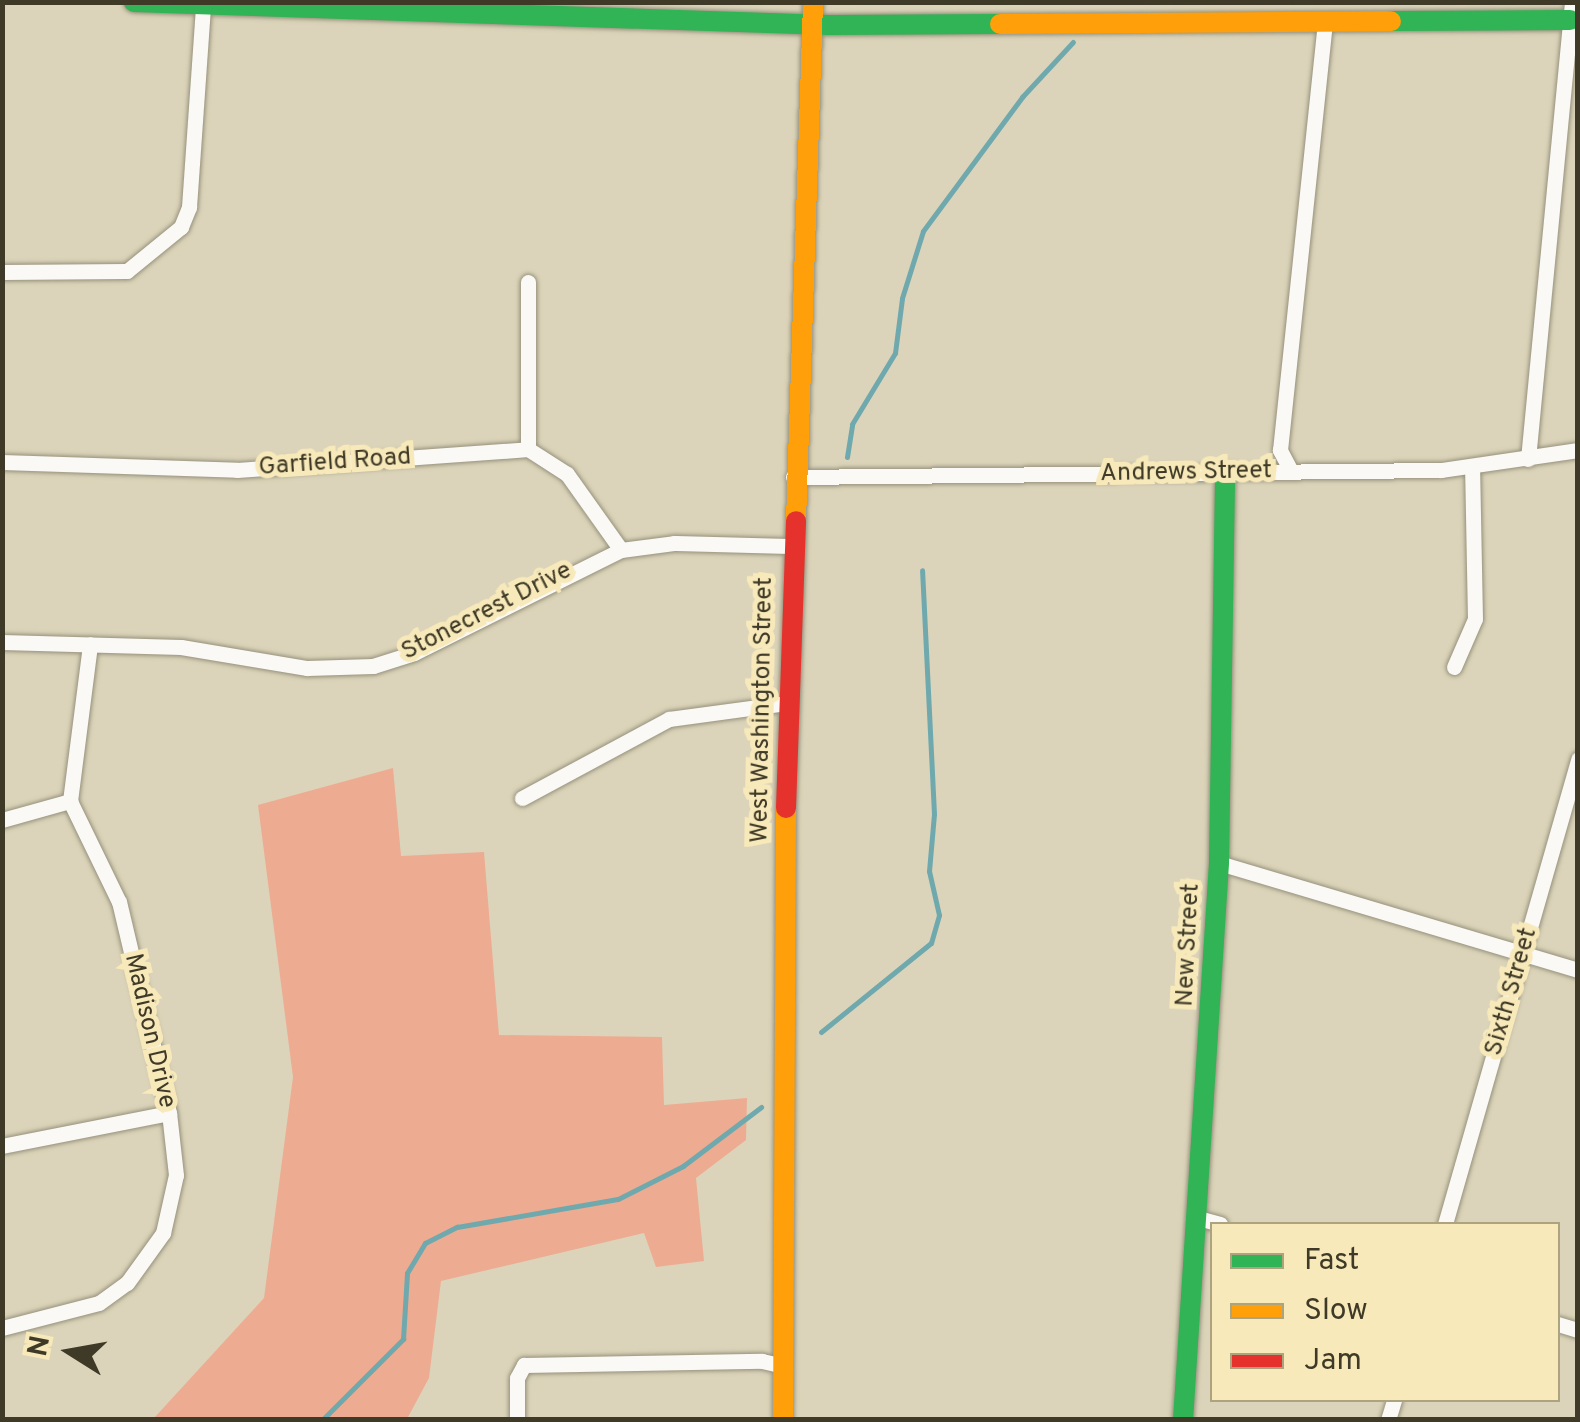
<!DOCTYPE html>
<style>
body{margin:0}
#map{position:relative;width:1580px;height:1422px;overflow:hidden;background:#dbd4ba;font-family:Overpass,sans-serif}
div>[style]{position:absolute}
.forest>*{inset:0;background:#edac91}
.stream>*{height:5px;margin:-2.5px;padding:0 2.5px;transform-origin:2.5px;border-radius:2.5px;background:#6fa9ae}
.roads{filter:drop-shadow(0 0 2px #96917c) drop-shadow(0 0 2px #96917c)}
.street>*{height:15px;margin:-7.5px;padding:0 7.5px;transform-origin:7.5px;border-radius:7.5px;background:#faf9f5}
.fast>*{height:20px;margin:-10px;padding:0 10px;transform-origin:10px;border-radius:10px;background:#30b455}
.slow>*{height:20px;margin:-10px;padding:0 10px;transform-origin:10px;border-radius:10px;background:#ff9f0a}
.jam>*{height:20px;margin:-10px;padding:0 10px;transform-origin:10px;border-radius:10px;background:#e5322d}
span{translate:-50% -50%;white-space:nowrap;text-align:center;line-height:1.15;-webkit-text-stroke:10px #f7e9b9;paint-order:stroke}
.street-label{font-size:25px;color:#3f3a27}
.frame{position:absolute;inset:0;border:5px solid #3f3a27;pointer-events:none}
.legend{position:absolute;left:1210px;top:1222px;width:350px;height:180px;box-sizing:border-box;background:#f7e9b9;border:2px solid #ada37f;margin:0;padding:12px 18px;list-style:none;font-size:30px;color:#3f3a27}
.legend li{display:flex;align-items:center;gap:20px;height:50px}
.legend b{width:50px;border:2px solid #ada37f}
.north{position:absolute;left:20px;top:1302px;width:100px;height:100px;-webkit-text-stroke:8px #f7e9b9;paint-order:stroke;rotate:281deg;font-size:28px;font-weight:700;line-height:40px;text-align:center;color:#3f3a27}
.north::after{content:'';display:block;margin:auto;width:35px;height:45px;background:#3f3a27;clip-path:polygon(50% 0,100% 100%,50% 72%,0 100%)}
</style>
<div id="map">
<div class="forest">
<div style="clip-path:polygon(393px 768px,401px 856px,484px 852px,499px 1035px,662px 1037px,664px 1105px,747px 1098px,746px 1140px,696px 1178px,704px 1261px,656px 1267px,644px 1233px,441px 1281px,429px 1378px,407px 1419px,144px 1419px,155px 1417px,264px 1298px,293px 1077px,258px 805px)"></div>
</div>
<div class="stream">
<div style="left:847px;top:457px;width:33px;rotate:-81deg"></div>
<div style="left:852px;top:424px;width:83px;rotate:-58.8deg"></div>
<div style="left:895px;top:353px;width:55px;rotate:-82.7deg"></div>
<div style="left:902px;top:298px;width:70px;rotate:-72.6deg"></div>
<div style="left:923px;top:231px;width:167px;rotate:-53.5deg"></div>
<div style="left:1022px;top:97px;width:75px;rotate:-47.2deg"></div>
<div style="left:821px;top:1032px;width:141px;rotate:-39deg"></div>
<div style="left:931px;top:943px;width:29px;rotate:-74deg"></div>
<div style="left:939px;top:915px;width:45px;rotate:-102.8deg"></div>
<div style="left:929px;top:871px;width:57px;rotate:-85deg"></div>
<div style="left:934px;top:814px;width:244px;rotate:-92.8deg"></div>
<div style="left:322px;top:1420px;width:115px;rotate:-45deg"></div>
<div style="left:403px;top:1339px;width:66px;rotate:-86.5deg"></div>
<div style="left:407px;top:1273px;width:35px;rotate:-59deg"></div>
<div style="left:425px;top:1243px;width:36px;rotate:-27deg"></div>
<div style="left:457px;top:1227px;width:163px;rotate:-9.9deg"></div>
<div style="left:618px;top:1199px;width:73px;rotate:-26.9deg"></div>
<div style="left:683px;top:1166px;width:98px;rotate:-37.1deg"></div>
</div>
<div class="roads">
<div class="street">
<div style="left:2px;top:272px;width:125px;rotate:-0.5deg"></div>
<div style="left:127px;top:271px;width:70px;rotate:-39.2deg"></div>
<div style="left:181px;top:227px;width:22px;rotate:-68deg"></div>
<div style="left:189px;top:207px;width:201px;rotate:-86deg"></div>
<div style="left:528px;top:449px;width:167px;rotate:-90deg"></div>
<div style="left:1528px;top:459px;width:459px;rotate:-84.5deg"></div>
<div style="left:2px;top:462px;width:235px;rotate:1.9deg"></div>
<div style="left:237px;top:470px;width:292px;rotate:-4.1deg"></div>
<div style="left:528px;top:449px;width:46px;rotate:32.7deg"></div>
<div style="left:567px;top:474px;width:93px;rotate:54.6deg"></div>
<div style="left:1291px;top:471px;width:24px;rotate:-118deg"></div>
<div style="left:1280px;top:450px;width:429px;rotate:-84deg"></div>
<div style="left:793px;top:477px;width:648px;rotate:-0.62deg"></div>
<div style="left:1441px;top:470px;width:138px;rotate:-8.3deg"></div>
<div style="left:2px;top:642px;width:179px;rotate:1.6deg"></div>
<div style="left:181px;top:647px;width:128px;rotate:9.5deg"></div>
<div style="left:307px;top:668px;width:66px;rotate:-1.7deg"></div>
<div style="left:373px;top:666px;width:43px;rotate:-17.6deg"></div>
<div style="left:414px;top:653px;width:231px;rotate:-26.5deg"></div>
<div style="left:621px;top:550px;width:53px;rotate:-7.5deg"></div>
<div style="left:674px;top:543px;width:117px;rotate:1.5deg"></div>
<div style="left:1454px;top:667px;width:52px;rotate:-66.4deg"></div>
<div style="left:1475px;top:619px;width:151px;rotate:-91.1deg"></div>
<div style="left:522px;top:798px;width:167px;rotate:-28.3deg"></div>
<div style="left:669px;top:719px;width:120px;rotate:-7.7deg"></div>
<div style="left:2px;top:820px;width:71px;rotate:-15.6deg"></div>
<div style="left:1219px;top:863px;width:375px;rotate:16.6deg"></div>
<div style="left:2px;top:1146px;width:170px;rotate:-11.2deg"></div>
<div style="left:1198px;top:1218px;width:23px;rotate:15deg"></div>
<div style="left:1445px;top:1224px;width:484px;rotate:-74deg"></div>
<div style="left:1558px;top:1324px;width:21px;rotate:17deg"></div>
<div style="left:2px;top:1328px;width:100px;rotate:-14.5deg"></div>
<div style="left:99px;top:1303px;width:34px;rotate:-36deg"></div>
<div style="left:127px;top:1283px;width:62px;rotate:-54.2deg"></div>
<div style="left:163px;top:1233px;width:59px;rotate:-77.4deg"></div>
<div style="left:176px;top:1175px;width:62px;rotate:-96.4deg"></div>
<div style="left:169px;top:1113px;width:217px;rotate:-103.3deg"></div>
<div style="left:119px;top:902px;width:112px;rotate:-115.9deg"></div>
<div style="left:70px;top:801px;width:158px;rotate:-82.7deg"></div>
<div style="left:517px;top:1420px;width:42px;rotate:-90deg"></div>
<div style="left:517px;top:1378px;width:15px;rotate:-62deg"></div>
<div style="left:524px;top:1365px;width:238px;rotate:-1deg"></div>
<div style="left:762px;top:1361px;width:23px;rotate:13deg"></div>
<div style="left:1388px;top:1420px;width:21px;rotate:-73deg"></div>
</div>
<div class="fast">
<div style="left:134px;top:2px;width:695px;rotate:1.9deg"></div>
<div style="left:829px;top:25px;width:171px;rotate:-0.3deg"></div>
<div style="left:1391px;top:21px;width:179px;rotate:-0.3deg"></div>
<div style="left:1183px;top:1420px;width:558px;rotate:-86.3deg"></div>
<div style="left:1219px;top:863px;width:390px;rotate:-89.1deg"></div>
</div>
<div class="slow">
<div style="left:1000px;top:24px;width:391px;rotate:-0.4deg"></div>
<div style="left:796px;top:521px;width:519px;rotate:-88.12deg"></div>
<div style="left:783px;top:1420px;width:612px;rotate:-89.72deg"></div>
</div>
<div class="jam">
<div style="left:786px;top:808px;width:287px;rotate:-88deg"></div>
</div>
</div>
<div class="street-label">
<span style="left:335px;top:463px;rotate:-4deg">Garfield Road</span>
<span style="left:1186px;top:473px;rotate:-1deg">Andrews Street</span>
<span style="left:487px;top:612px;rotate:-27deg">Stonecrest Drive</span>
<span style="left:763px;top:710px;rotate:-89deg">West Washington Street</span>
<span style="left:1189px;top:945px;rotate:-87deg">New Street</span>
<span style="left:1512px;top:992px;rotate:-74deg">Sixth Street</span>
<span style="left:149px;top:1031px;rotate:77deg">Madison Drive</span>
</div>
<div class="frame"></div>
<ul class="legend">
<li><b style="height:12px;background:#30b455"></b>Fast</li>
<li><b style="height:12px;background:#ff9f0a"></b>Slow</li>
<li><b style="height:12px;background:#e5322d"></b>Jam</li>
</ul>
<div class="north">N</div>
</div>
